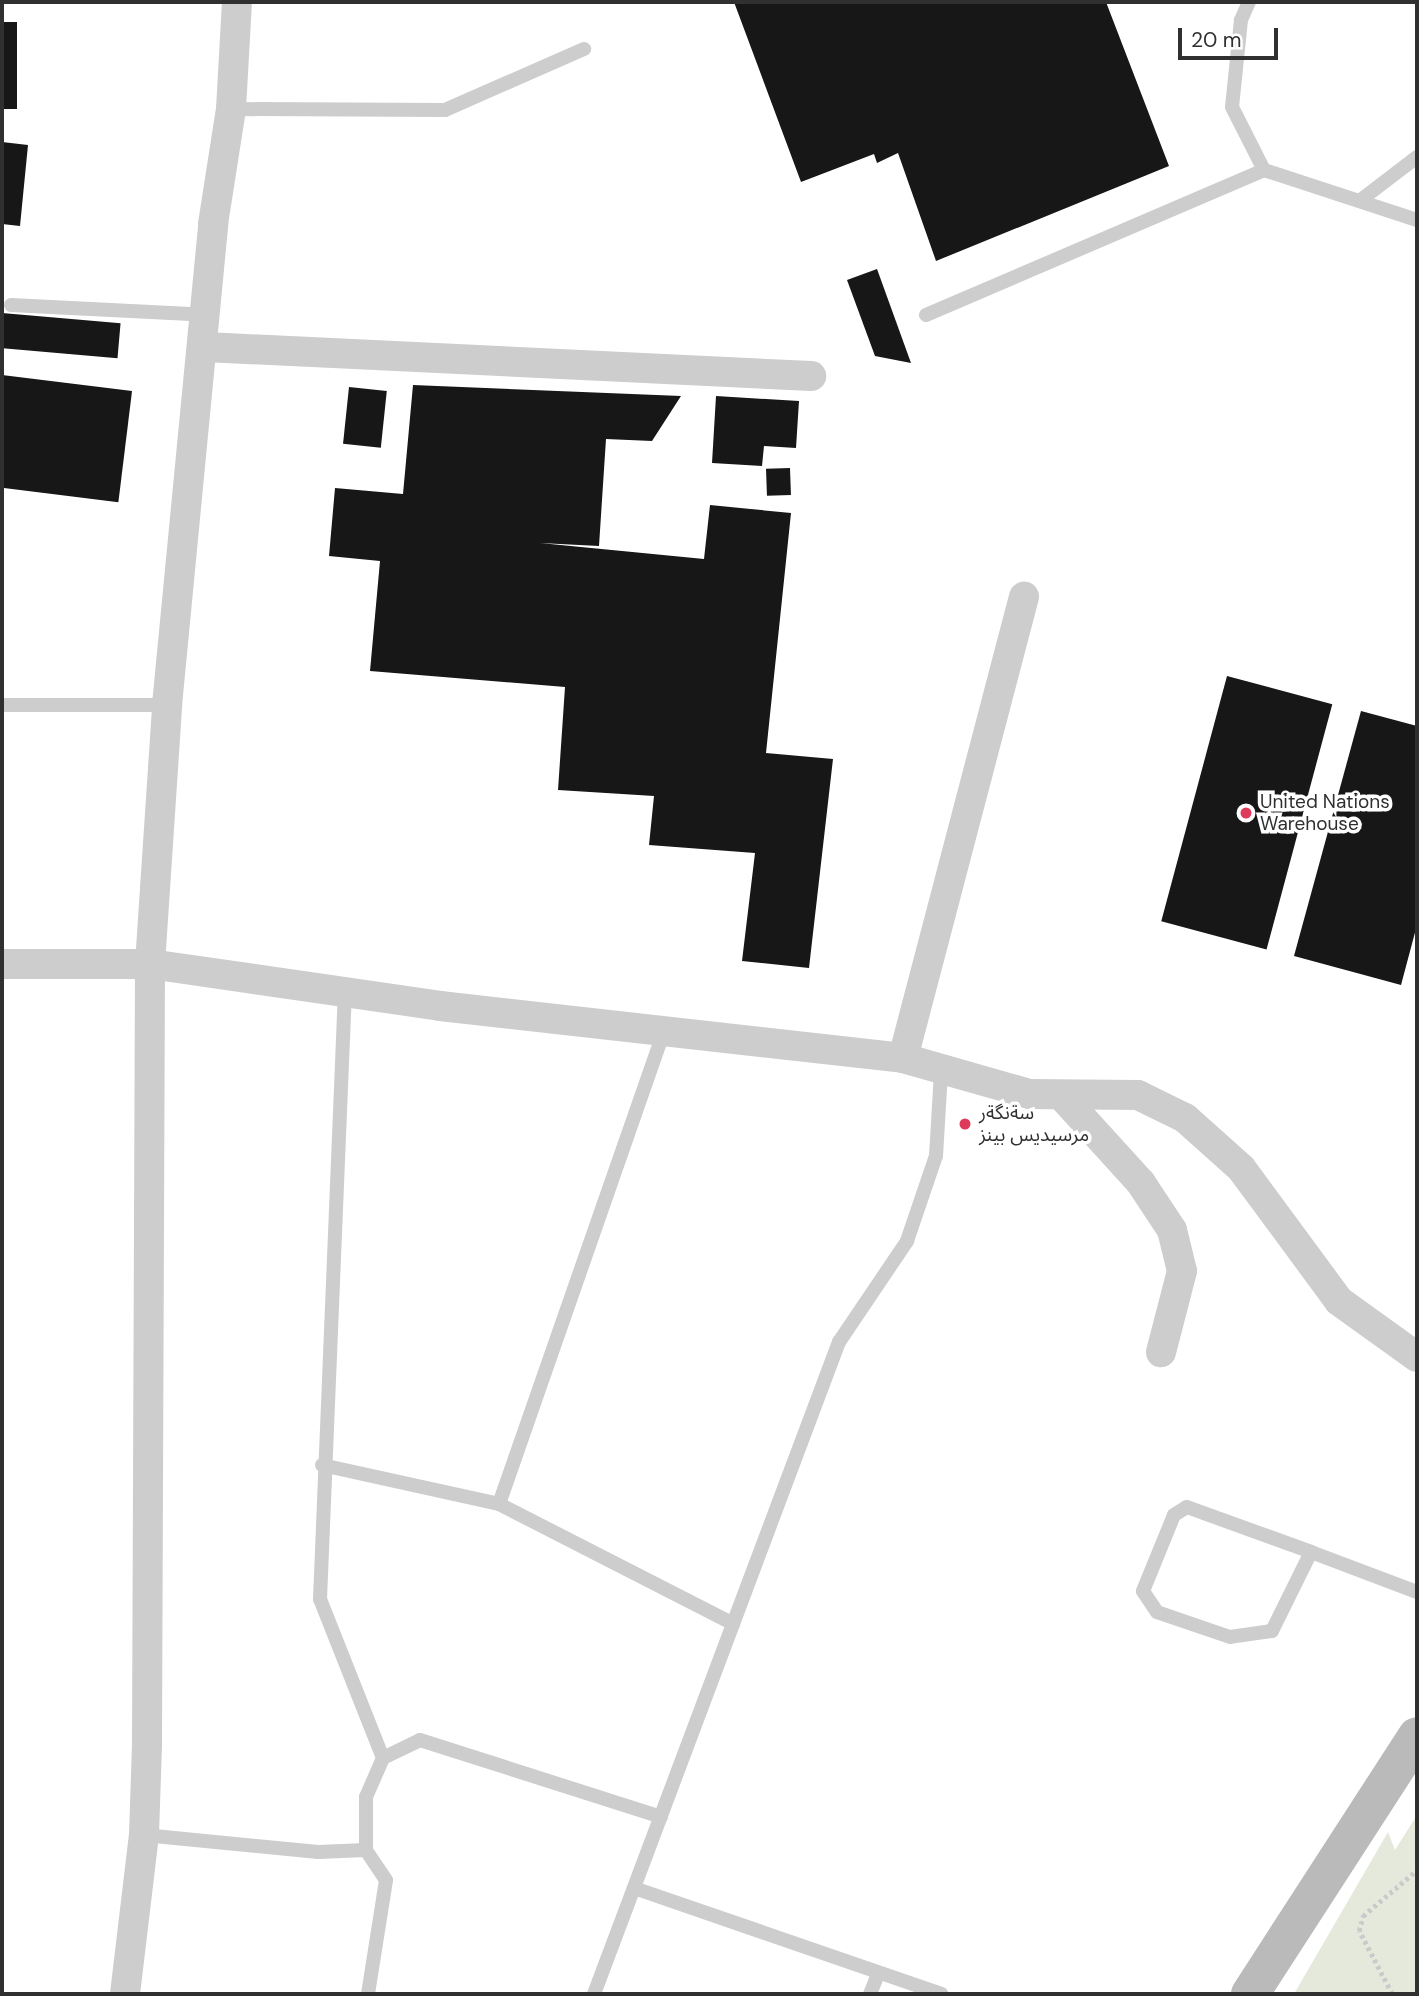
<!DOCTYPE html>
<meta charset="utf-8">
<style>
body{margin:0}
#map{position:relative;width:1419px;height:1996px;overflow:hidden;background:#fff;font-family:"DM Sans","Noto Sans Arabic",sans-serif}
div>[style]{position:absolute}
.green>*{inset:0;background:#e5e9dc}
.building>*{inset:0;background:#171717;transform-origin:0 0}
.path>*{height:4.5px;margin-top:-2.25px;transform-origin:0;background:repeating-linear-gradient(90deg,#cacaca 0 3.5px,transparent 0 7px)}
.lane>*{height:14px;margin:-7px;padding:0 7px;transform-origin:7px;border-radius:7px;background:#cdcdcd}
.street>*{height:30px;margin:-15px;padding:0 15px;transform-origin:15px;border-radius:15px;background:#cdcdcd}
.secondary>*{height:38px;margin:-19px;padding:0 19px;transform-origin:19px;border-radius:19px;background:#bababa}
.dots>*{width:19px;height:19px;translate:-50% -50%;box-sizing:border-box;border:4px solid #fff;border-radius:50%}
span{translate:-50% -50%;white-space:nowrap;text-align:center;line-height:1.15;-webkit-text-stroke:7px #fff;paint-order:stroke}
.poi-label{font-size:19px;color:#303030}
.left{translate:0 -50%;text-align:left}
.frame{position:absolute;inset:0;border:4px solid #303030;pointer-events:none}
.scale{position:absolute;left:1178px;top:28px;width:100px;height:32px;box-sizing:border-box;border:4px solid #303030;border-top:0;padding-left:9px;font-size:21px;line-height:24px;white-space:nowrap;color:#303030;-webkit-text-stroke:5px #fff;paint-order:stroke}
</style>
<div id="map">
<div class="green">
<div style="clip-path:polygon(1417px 1815px,1417px 1994px,1294px 1994px,1388px 1832px,1395px 1850px)"></div>
</div>
<div class="building">
<div style="clip-path:polygon(734px 2px,1106px 2px,1169px 166px,936px 261px,898px 153px,877px 163px,874px 154px,801px 182px)"></div>
<div style="left:2px;top:22px;width:15px;height:87px"></div>
<div style="clip-path:polygon(2px 142px,28px 145px,20px 226px,2px 224px)"></div>
<div style="clip-path:polygon(877px 269px,911px 363px,875px 356px,847px 280px)"></div>
<div style="left:2px;top:313px;width:119px;height:35px;rotate:5deg"></div>
<div style="left:2px;top:375px;width:131px;height:112px;rotate:7deg"></div>
<div style="clip-path:polygon(413px 385px,681px 396px,652px 441px,606px 439px,599px 546px,540px 543px,704px 559px,710px 505px,791px 513px,766px 753px,833px 759px,809px 968px,742px 961px,755px 853px,649px 845px,654px 796px,558px 790px,565px 687px,370px 671px,380px 561px,329px 556px,335px 488px,403px 494px)"></div>
<div style="left:349px;top:387px;width:38px;height:57px;rotate:6deg"></div>
<div style="clip-path:polygon(716px 396px,799px 401px,796px 448px,764px 446px,762px 466px,712px 463px)"></div>
<div style="left:790px;top:468px;width:27px;height:24px;rotate:88deg"></div>
<div style="left:1227px;top:676px;width:109px;height:254px;rotate:15deg"></div>
<div style="clip-path:polygon(1361px 711px,1417px 726px,1417px 925px,1401px 985px,1294px 956px)"></div>
</div>
<div class="path">
<div style="left:1392px;top:1994px;width:71px;rotate:-117.6deg"></div>
<div style="left:1359px;top:1931px;width:16px;rotate:-75deg"></div>
<div style="left:1363px;top:1916px;width:71px;rotate:-40.4deg"></div>
</div>
<div class="lane">
<div style="left:1249px;top:2px;width:20px;rotate:114deg"></div>
<div style="left:1241px;top:20px;width:87px;rotate:95.9deg"></div>
<div style="left:1232px;top:107px;width:71px;rotate:63.1deg"></div>
<div style="left:1264px;top:170px;width:161px;rotate:18.1deg"></div>
<div style="left:231px;top:109px;width:214px;rotate:0.3deg"></div>
<div style="left:445px;top:110px;width:152px;rotate:-23.7deg"></div>
<div style="left:1362px;top:199px;width:69px;rotate:-37.4deg"></div>
<div style="left:11px;top:305px;width:195px;rotate:2.9deg"></div>
<div style="left:926px;top:315px;width:368px;rotate:-23.2deg"></div>
<div style="left:2px;top:705px;width:165px"></div>
<div style="left:345px;top:990px;width:610px;rotate:92.35deg"></div>
<div style="left:320px;top:1599px;width:171px;rotate:68.4deg"></div>
<div style="left:322px;top:1465px;width:181px;rotate:12.4deg"></div>
<div style="left:499px;top:1504px;width:263px;rotate:27.1deg"></div>
<div style="left:499px;top:1504px;width:501px;rotate:-70.77deg"></div>
<div style="left:1311px;top:1552px;width:88px;rotate:116.3deg"></div>
<div style="left:1272px;top:1631px;width:42px;rotate:171.9deg"></div>
<div style="left:1230px;top:1637px;width:77px;rotate:-161.1deg"></div>
<div style="left:1157px;top:1612px;width:25px;rotate:-124deg"></div>
<div style="left:1143px;top:1591px;width:82px;rotate:-67.8deg"></div>
<div style="left:1174px;top:1515px;width:15px;rotate:-32deg"></div>
<div style="left:1187px;top:1507px;width:132px;rotate:19.9deg"></div>
<div style="left:1311px;top:1552px;width:113px;rotate:20.7deg"></div>
<div style="left:144px;top:1835px;width:175px;rotate:5.6deg"></div>
<div style="left:318px;top:1852px;width:48px;rotate:-2.4deg"></div>
<div style="left:634px;top:1888px;width:325px;rotate:19deg"></div>
<div style="left:368px;top:1994px;width:115px;rotate:-81deg"></div>
<div style="left:386px;top:1880px;width:36px;rotate:-124deg"></div>
<div style="left:366px;top:1850px;width:53px;rotate:-90deg"></div>
<div style="left:366px;top:1797px;width:43px;rotate:-66.4deg"></div>
<div style="left:383px;top:1758px;width:41px;rotate:-25.9deg"></div>
<div style="left:420px;top:1740px;width:253px;rotate:17.7deg"></div>
<div style="left:594px;top:1994px;width:697px;rotate:-69.41deg"></div>
<div style="left:839px;top:1342px;width:122px;rotate:-56deg"></div>
<div style="left:907px;top:1241px;width:90px;rotate:-71.2deg"></div>
<div style="left:936px;top:1156px;width:85px;rotate:-86.6deg"></div>
<div style="left:870px;top:1994px;width:22px;rotate:-68deg"></div>
</div>
<div class="street">
<div style="left:205px;top:347px;width:607px;rotate:2.74deg"></div>
<div style="left:2px;top:964px;width:148px"></div>
<div style="left:150px;top:964px;width:293px;rotate:8.2deg"></div>
<div style="left:440px;top:1006px;width:466px;rotate:6.4deg"></div>
<div style="left:903px;top:1058px;width:131px;rotate:15.9deg"></div>
<div style="left:1029px;top:1094px;width:109px;rotate:0.5deg"></div>
<div style="left:1138px;top:1095px;width:52px;rotate:26.1deg"></div>
<div style="left:1185px;top:1118px;width:75px;rotate:41.8deg"></div>
<div style="left:1241px;top:1168px;width:165px;rotate:53.6deg"></div>
<div style="left:1339px;top:1301px;width:96px;rotate:35.7deg"></div>
<div style="left:903px;top:1058px;width:477px;rotate:-75.3deg"></div>
<div style="left:1061px;top:1095px;width:119px;rotate:47.7deg"></div>
<div style="left:1141px;top:1183px;width:56px;rotate:56.6deg"></div>
<div style="left:1172px;top:1230px;width:42px;rotate:76.3deg"></div>
<div style="left:1182px;top:1271px;width:84px;rotate:104.5deg"></div>
<div style="left:125px;top:1994px;width:160px;rotate:-83.2deg"></div>
<div style="left:144px;top:1835px;width:90px;rotate:-88.1deg"></div>
<div style="left:147px;top:1745px;width:781px;rotate:-89.78deg"></div>
<div style="left:150px;top:964px;width:260px;rotate:-86.2deg"></div>
<div style="left:167px;top:705px;width:483px;rotate:-84.5deg"></div>
<div style="left:213px;top:224px;width:116px;rotate:-81.1deg"></div>
<div style="left:231px;top:109px;width:107px;rotate:-86.8deg"></div>
</div>
<div class="secondary">
<div style="left:1250px;top:1994px;width:307px;rotate:-57.1deg"></div>
</div>
<div class="dots">
<div style="left:1246px;top:813px;background:#de3b5a"></div>
<div style="left:965px;top:1124px;background:#de3b5a"></div>
</div>
<div class="poi-label">
<span class="left" style="left:1260px;top:813px">United Nations<br>Warehouse</span>
<span class="left" style="left:979px;top:1124px">سةنگةر<br>مرسيديس بينز</span>
</div>
<div class="frame"></div>
<div class="scale">20 m</div>
</div>
